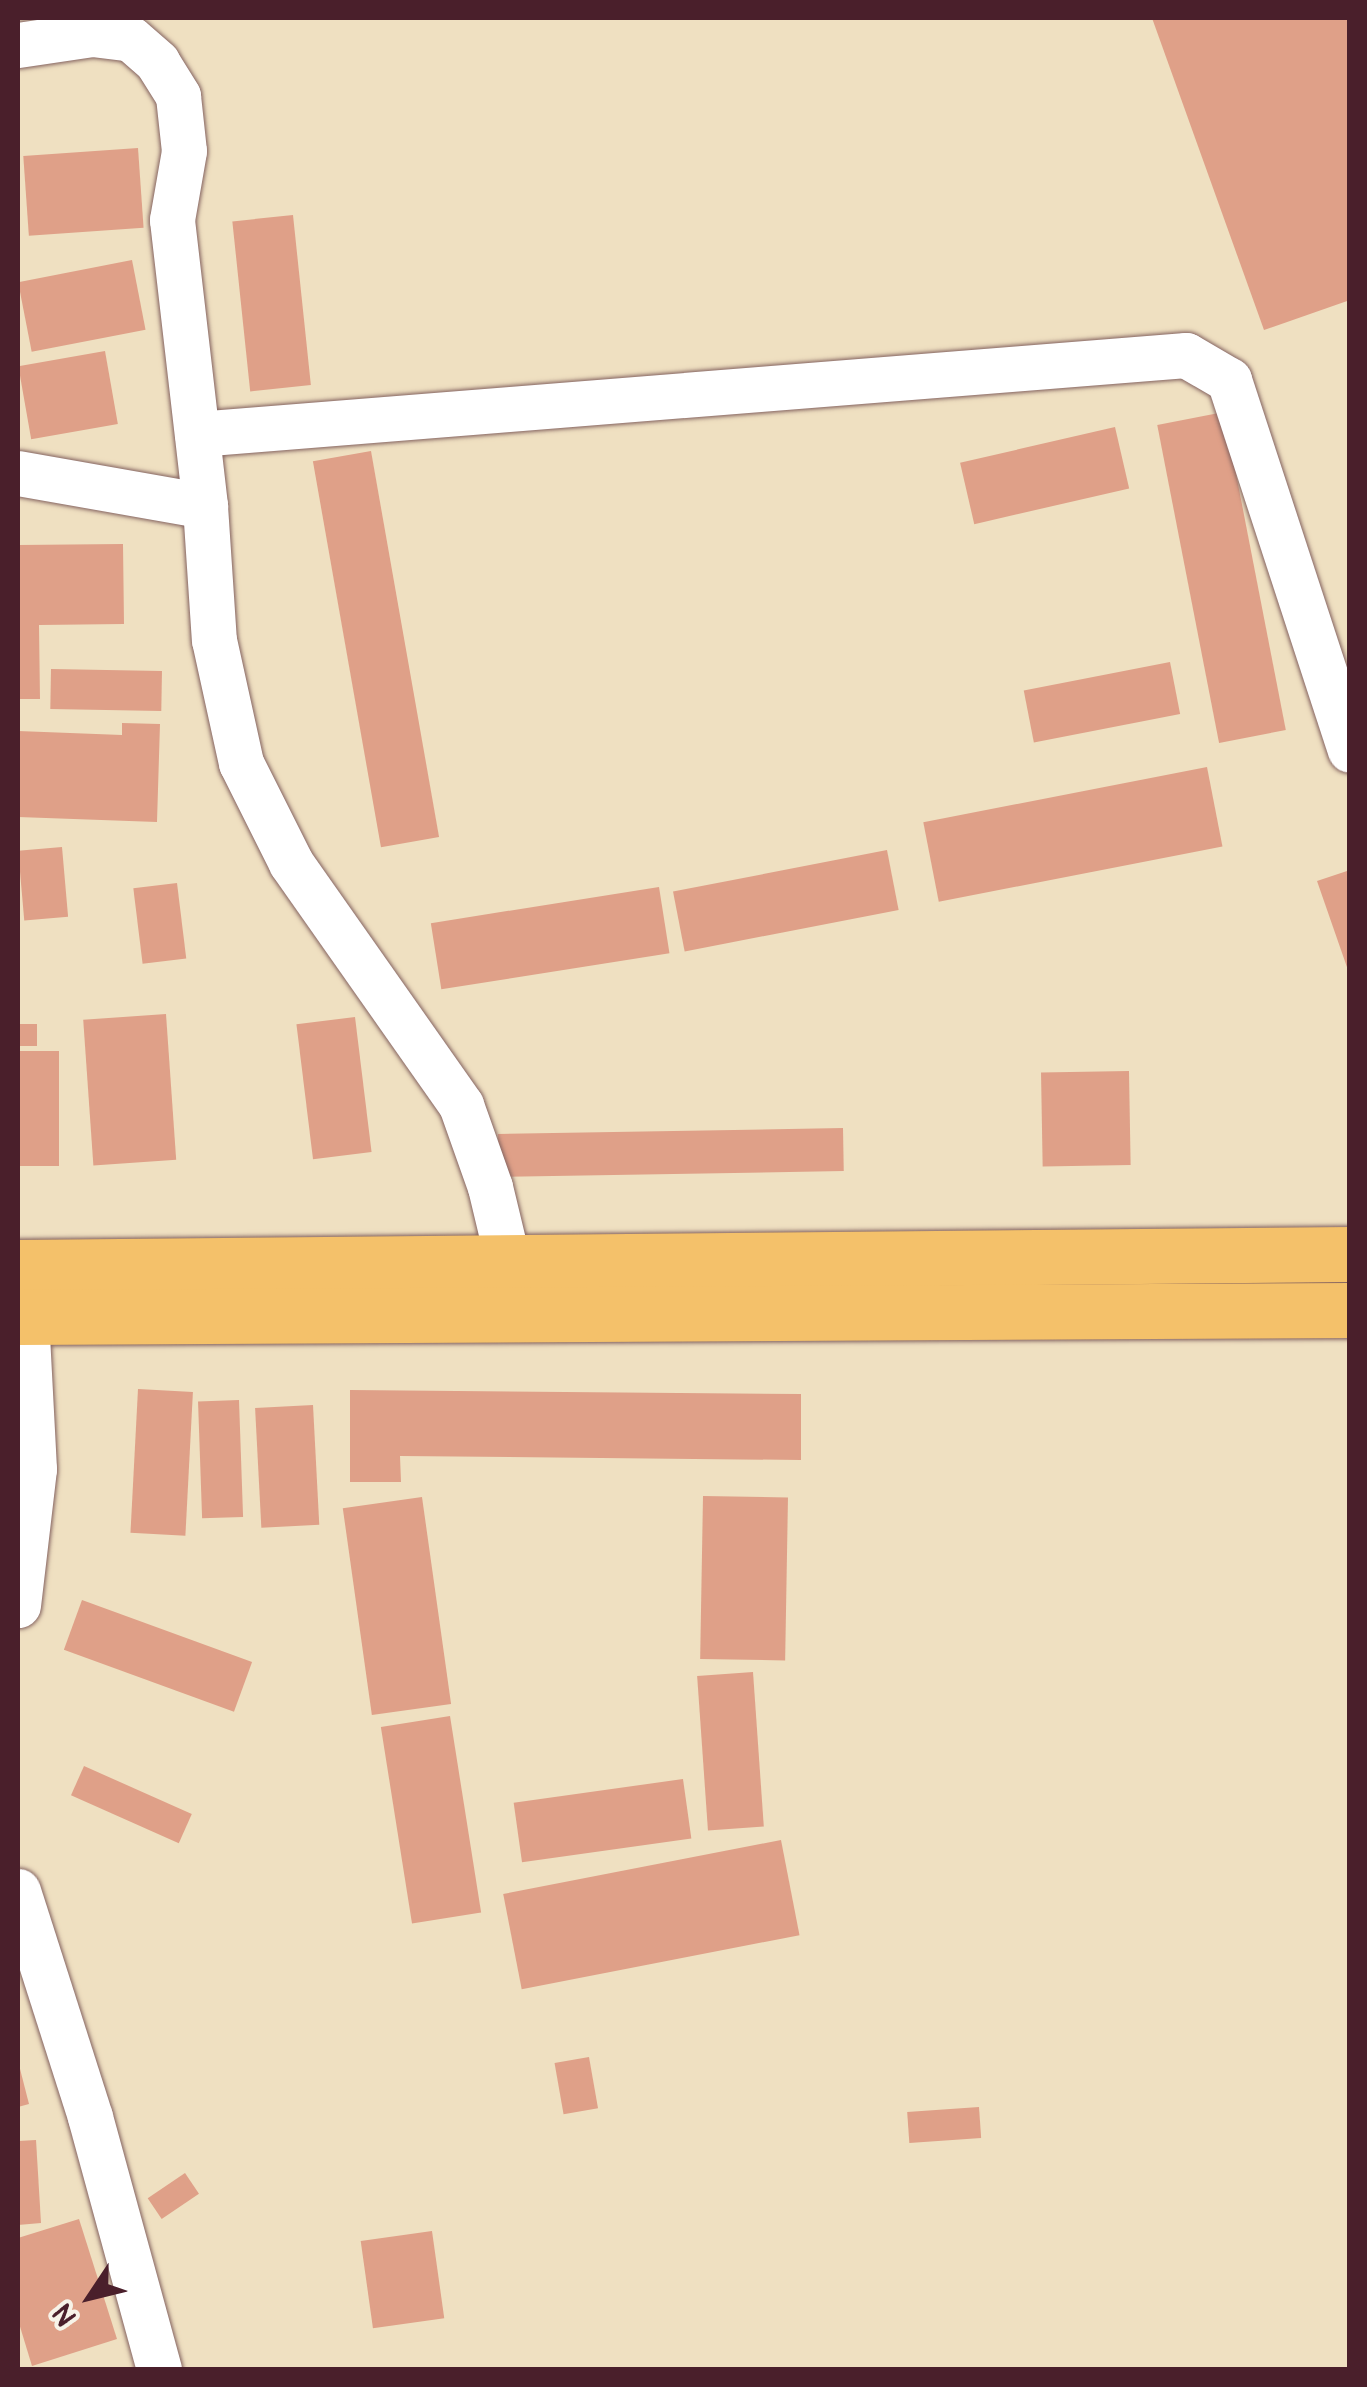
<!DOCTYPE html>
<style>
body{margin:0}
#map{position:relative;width:1367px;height:2387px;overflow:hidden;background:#efe0c1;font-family:Pangolin,sans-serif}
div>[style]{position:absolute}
.building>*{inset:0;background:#dfa088;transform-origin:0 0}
.roads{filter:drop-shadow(0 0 2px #846360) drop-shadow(0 0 2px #846360)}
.minor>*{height:45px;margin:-22.5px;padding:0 22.5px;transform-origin:22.5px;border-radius:22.5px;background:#fff}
.major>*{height:55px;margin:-27.5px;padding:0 27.5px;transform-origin:27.5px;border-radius:27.5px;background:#f4c16a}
span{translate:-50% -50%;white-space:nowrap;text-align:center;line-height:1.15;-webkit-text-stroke:10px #f7f3e8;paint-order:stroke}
.frame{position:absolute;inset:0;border:20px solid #4a1f2b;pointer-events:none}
.north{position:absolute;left:40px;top:2247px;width:100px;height:100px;-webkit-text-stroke:8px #f7f3e8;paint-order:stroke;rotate:235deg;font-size:28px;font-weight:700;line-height:40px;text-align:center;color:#4a1f2b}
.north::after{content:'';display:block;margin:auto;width:35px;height:45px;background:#4a1f2b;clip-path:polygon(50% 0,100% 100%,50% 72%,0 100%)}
</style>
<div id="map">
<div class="building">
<div style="clip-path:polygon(1152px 18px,1350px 18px,1350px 300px,1264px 330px)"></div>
<div style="left:138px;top:148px;width:80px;height:115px;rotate:86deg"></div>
<div style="left:293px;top:215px;width:171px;height:61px;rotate:84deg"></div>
<div style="left:132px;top:260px;width:71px;height:116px;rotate:79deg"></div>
<div style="left:105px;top:351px;width:74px;height:88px;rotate:80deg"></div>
<div style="left:1224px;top:412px;width:324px;height:68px;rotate:79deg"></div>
<div style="left:1115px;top:427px;width:63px;height:159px;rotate:77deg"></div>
<div style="left:371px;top:451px;width:392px;height:59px;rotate:80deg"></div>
<div style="clip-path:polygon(123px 544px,124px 624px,39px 625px,40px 699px,18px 699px,18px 545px)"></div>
<div style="left:1170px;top:662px;width:53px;height:149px;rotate:79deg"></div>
<div style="left:51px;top:669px;width:111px;height:40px;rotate:1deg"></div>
<div style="clip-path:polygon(122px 723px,160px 724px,157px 822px,18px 817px,18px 731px,122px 735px)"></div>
<div style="left:1207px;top:767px;width:81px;height:289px;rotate:79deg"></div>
<div style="left:62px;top:847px;width:70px;height:44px;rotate:85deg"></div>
<div style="left:887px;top:850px;width:61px;height:218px;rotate:79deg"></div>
<div style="clip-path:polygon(1350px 870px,1350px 973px,1349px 973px,1317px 881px)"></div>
<div style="left:177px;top:883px;width:76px;height:44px;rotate:83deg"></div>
<div style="left:659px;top:887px;width:67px;height:231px;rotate:81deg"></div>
<div style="left:166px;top:1014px;width:146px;height:83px;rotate:86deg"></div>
<div style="left:355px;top:1017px;width:136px;height:59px;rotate:83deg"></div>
<div style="left:18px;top:1024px;width:19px;height:22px"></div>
<div style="left:18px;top:1051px;width:41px;height:115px"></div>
<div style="left:1129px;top:1071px;width:94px;height:88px;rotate:89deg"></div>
<div style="left:843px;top:1128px;width:43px;height:345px;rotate:89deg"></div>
<div style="left:138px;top:1389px;width:55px;height:144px;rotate:3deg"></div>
<div style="clip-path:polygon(350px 1390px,801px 1394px,801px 1460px,400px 1456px,401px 1482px,350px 1482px)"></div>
<div style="left:239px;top:1400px;width:117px;height:41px;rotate:88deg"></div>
<div style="left:313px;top:1405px;width:120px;height:58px;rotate:87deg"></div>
<div style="left:703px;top:1496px;width:85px;height:163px;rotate:1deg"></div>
<div style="left:422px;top:1497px;width:209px;height:80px;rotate:82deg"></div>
<div style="left:82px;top:1600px;width:181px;height:53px;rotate:20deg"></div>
<div style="left:753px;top:1672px;width:155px;height:56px;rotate:86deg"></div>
<div style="left:450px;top:1716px;width:199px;height:70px;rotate:81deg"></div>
<div style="left:84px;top:1766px;width:118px;height:32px;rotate:24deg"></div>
<div style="left:683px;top:1779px;width:60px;height:171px;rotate:82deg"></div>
<div style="left:781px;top:1840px;width:97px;height:283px;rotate:79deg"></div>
<div style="left:589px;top:2057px;width:52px;height:35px;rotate:80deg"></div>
<div style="clip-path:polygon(18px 2061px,29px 2104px,18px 2107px)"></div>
<div style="left:979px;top:2107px;width:31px;height:72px;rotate:86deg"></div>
<div style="clip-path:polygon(36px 2140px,41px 2223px,18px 2225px,18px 2141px)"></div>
<div style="left:185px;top:2173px;width:25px;height:45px;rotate:56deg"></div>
<div style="clip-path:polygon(79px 2219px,117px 2339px,32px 2366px,18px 2320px,18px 2238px)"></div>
<div style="left:432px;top:2231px;width:88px;height:72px;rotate:82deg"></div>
</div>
<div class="roads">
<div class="minor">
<div style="left:18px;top:45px;width:75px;rotate:-8.5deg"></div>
<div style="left:92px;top:34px;width:39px;rotate:7deg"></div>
<div style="left:131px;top:39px;width:35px;rotate:41deg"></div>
<div style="left:157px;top:62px;width:40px;rotate:58deg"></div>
<div style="left:178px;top:96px;width:55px;rotate:83.8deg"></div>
<div style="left:184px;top:151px;width:70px;rotate:99.9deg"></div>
<div style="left:172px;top:220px;width:288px;rotate:83.4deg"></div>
<div style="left:205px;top:506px;width:134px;rotate:86.2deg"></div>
<div style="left:214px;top:640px;width:126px;rotate:77.6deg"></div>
<div style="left:241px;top:763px;width:112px;rotate:63.4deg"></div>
<div style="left:291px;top:863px;width:296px;rotate:54.9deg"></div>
<div style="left:461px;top:1105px;width:87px;rotate:70.5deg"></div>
<div style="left:490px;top:1187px;width:77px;rotate:76.5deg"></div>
<div style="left:197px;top:434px;width:992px;rotate:-4.57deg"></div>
<div style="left:1186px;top:355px;width:50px;rotate:30.2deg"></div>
<div style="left:1229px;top:380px;width:389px;rotate:71.9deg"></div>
<div style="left:18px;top:473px;width:190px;rotate:10deg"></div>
<div style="left:18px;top:1605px;width:137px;rotate:-83.3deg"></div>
<div style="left:34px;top:1469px;width:152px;rotate:-93deg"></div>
<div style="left:18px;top:1891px;width:237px;rotate:72.3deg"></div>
<div style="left:90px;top:2117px;width:262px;rotate:74.7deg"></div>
</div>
<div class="major">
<div style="left:18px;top:1267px;width:1332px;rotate:-0.56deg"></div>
<div style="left:18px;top:1317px;width:1332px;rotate:-0.3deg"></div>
</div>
</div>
<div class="frame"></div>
<div class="north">N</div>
</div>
